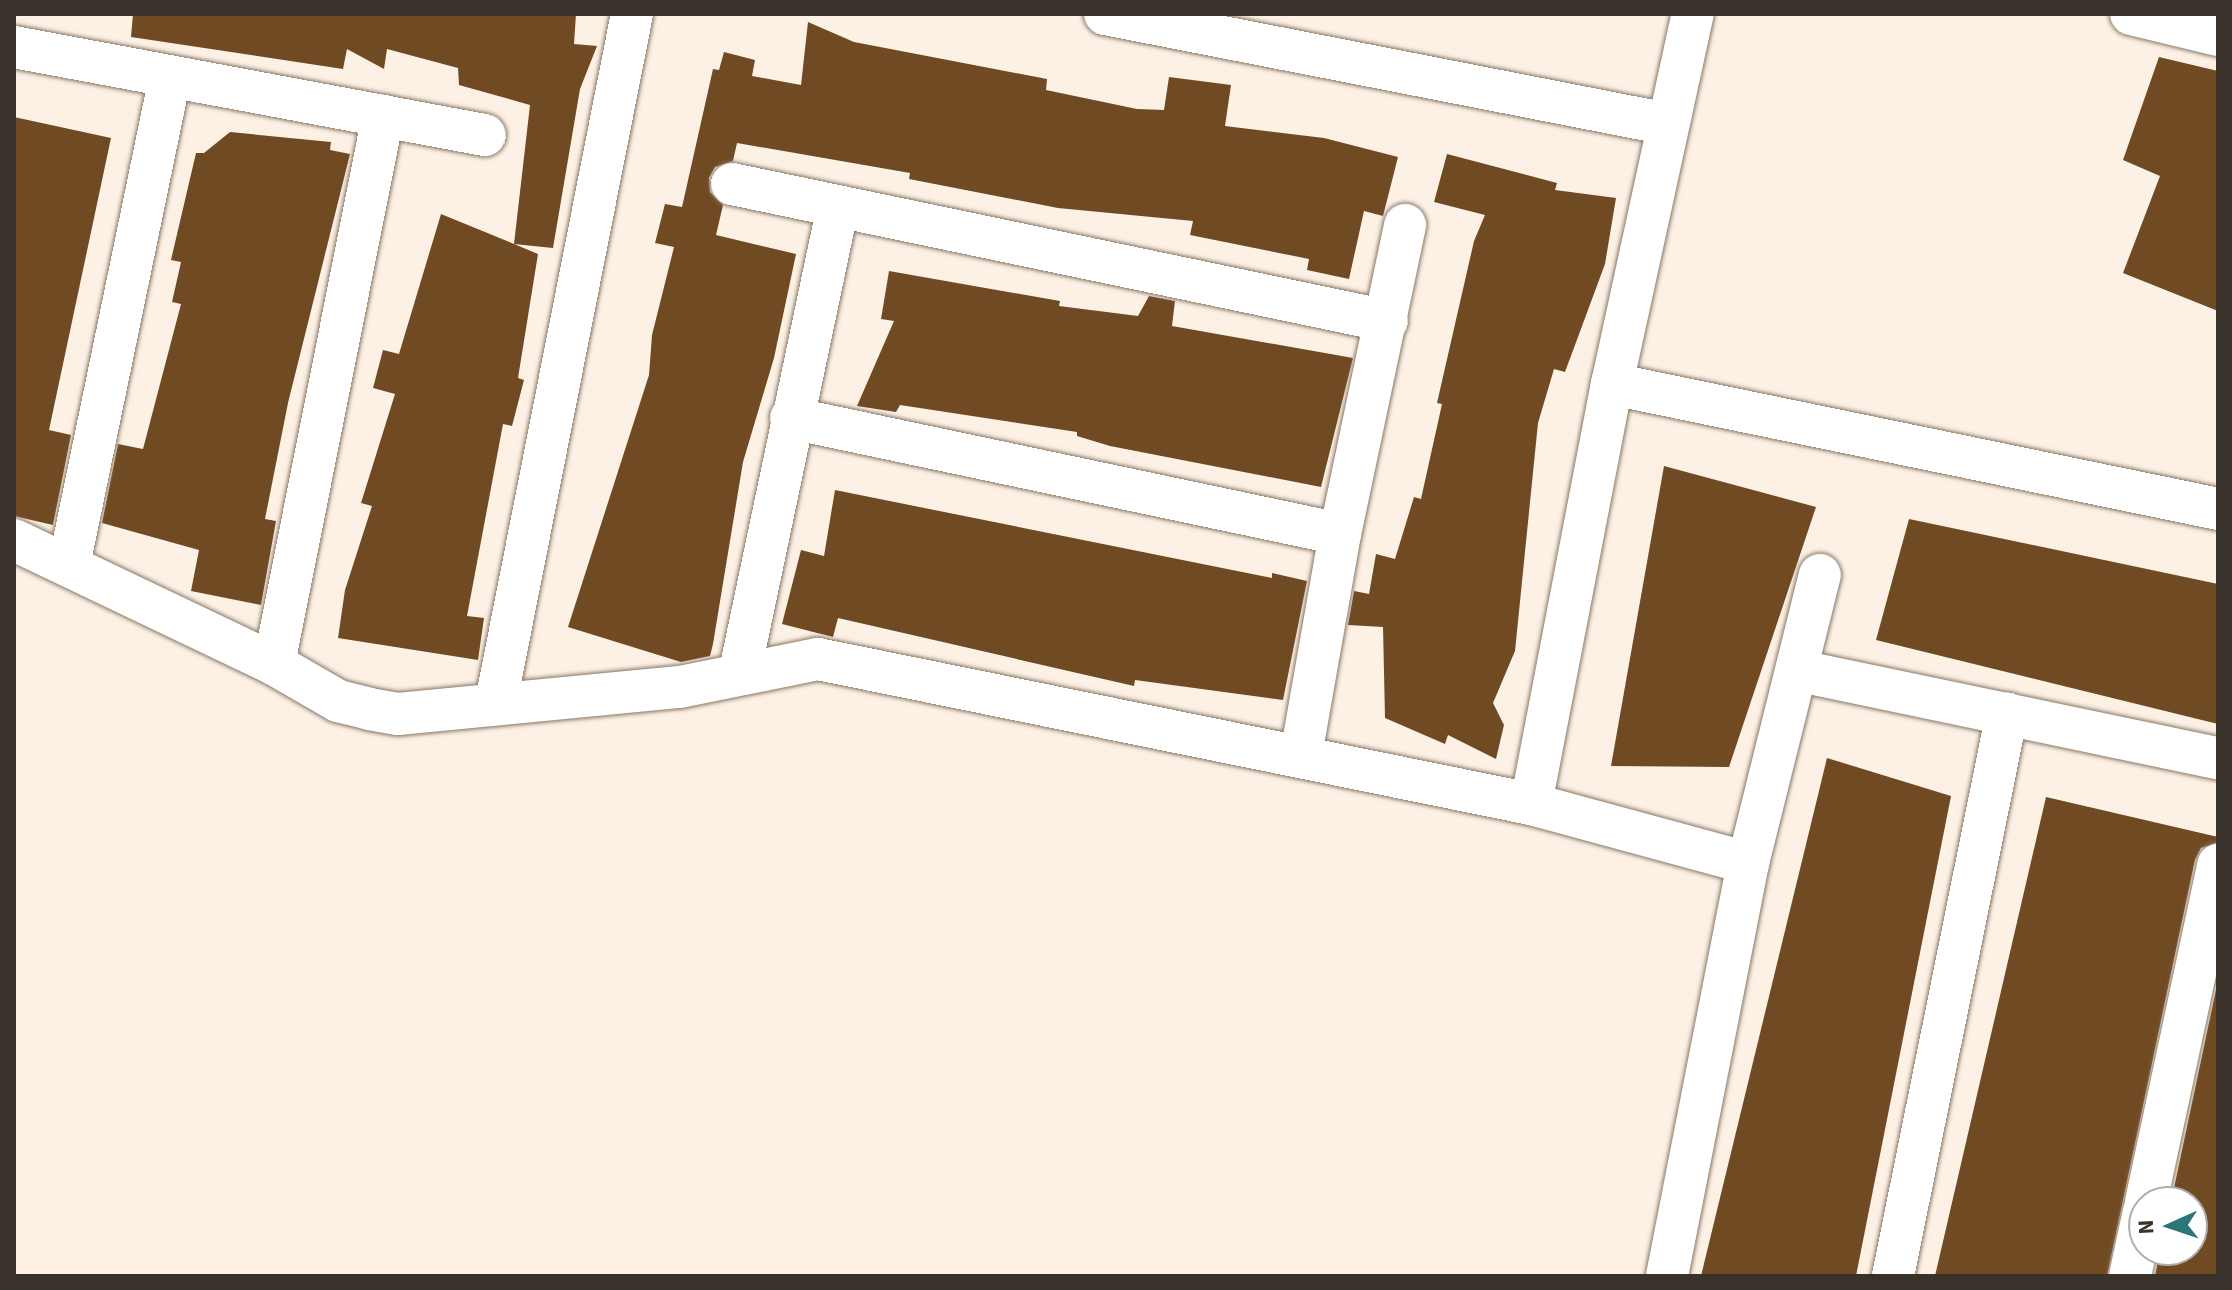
<!DOCTYPE html>
<style>
body{margin:0}
#map{position:relative;width:2232px;height:1290px;overflow:hidden;background:#fdf1e5;font-family:"Source Sans 3",sans-serif}
div>[style]{position:absolute}
.building>*{inset:0;background:#704a22}
.roads{filter:drop-shadow(0 0 2px #897766) drop-shadow(0 0 2px #897766)}
.minor>*{height:42px;margin:-21px;padding:0 21px;transform-origin:21px;border-radius:21px;background:#fff}
span{translate:-50% -50%;white-space:nowrap;text-align:center;line-height:1.15;-webkit-text-stroke:8px #fff;paint-order:stroke}
.frame{position:absolute;inset:0;border:16px solid #39322a;pointer-events:none}
.north{position:absolute;left:2128px;top:1186px;width:80px;height:80px;box-sizing:border-box;background:#fff;border:2px solid #b0adaa;border-radius:50%;rotate:267deg;font-size:22px;font-weight:700;line-height:32px;text-align:center;color:#39322a}
.north::after{content:'';display:block;margin:auto;width:28px;height:36px;background:#2c7678;clip-path:polygon(50% 0,100% 100%,50% 72%,0 100%)}
</style>
<div id="map">
<div class="building">
<div style="clip-path:polygon(133px 14px,576px 14px,574px 44px,597px 46px,580px 89px,553px 248px,514px 244px,538px 254px,518px 378px,524px 380px,512px 426px,503px 424px,467px 616px,484px 618px,478px 660px,338px 638px,345px 590px,372px 506px,361px 503px,395px 394px,373px 388px,383px 350px,399px 354px,441px 214px,514px 244px,530px 105px,459px 85px,458px 68px,387px 49px,384px 69px,347px 49px,343px 69px,131px 37px)"></div>
<div style="clip-path:polygon(808px 22px,854px 42px,1047px 79px,1046px 90px,1137px 109px,1164px 110px,1169px 77px,1231px 85px,1225px 126px,1324px 138px,1398px 157px,1383px 216px,1364px 211px,1349px 279px,1307px 270px,1309px 259px,1190px 235px,1193px 221px,1058px 208px,909px 179px,910px 173px,737px 143px,733px 161px,715px 167px,709px 178px,710px 192px,723px 205px,716px 235px,796px 254px,774px 358px,743px 462px,713px 644px,710px 656px,681px 662px,568px 627px,649px 375px,652px 335px,674px 247px,655px 243px,665px 204px,682px 207px,713px 69px,719px 70px,724px 52px,755px 60px,752px 76px,801px 85px)"></div>
<div style="clip-path:polygon(2159px 57px,2218px 71px,2218px 311px,2123px 273px,2160px 176px,2123px 160px)"></div>
<div style="clip-path:polygon(14px 117px,111px 138px,49px 430px,71px 435px,53px 525px,14px 516px)"></div>
<div style="clip-path:polygon(230px 132px,331px 142px,330px 150px,350px 154px,288px 403px,265px 519px,276px 521px,261px 605px,191px 591px,199px 550px,102px 523px,118px 444px,143px 449px,181px 304px,172px 302px,181px 262px,171px 260px,196px 153px,204px 153px)"></div>
<div style="clip-path:polygon(1447px 154px,1557px 183px,1555px 190px,1616px 198px,1605px 264px,1565px 372px,1554px 369px,1538px 423px,1515px 651px,1493px 703px,1504px 725px,1496px 759px,1448px 735px,1445px 744px,1385px 718px,1383px 627px,1348px 625px,1354px 591px,1369px 594px,1376px 554px,1395px 559px,1414px 497px,1421px 499px,1442px 404px,1437px 403px,1474px 241px,1485px 215px,1434px 202px)"></div>
<div style="clip-path:polygon(889px 271px,1060px 301px,1059px 306px,1138px 316px,1149px 296px,1175px 301px,1172px 326px,1353px 358px,1321px 487px,1110px 446px,1077px 436px,1077px 432px,900px 405px,896px 412px,857px 406px,894px 321px,881px 319px)"></div>
<div style="clip-path:polygon(1664px 466px,1816px 507px,1729px 767px,1611px 766px)"></div>
<div style="clip-path:polygon(835px 490px,1272px 578px,1272px 573px,1307px 581px,1283px 700px,1135px 680px,1134px 686px,838px 618px,833px 637px,782px 624px,801px 550px,824px 556px)"></div>
<div style="clip-path:polygon(1909px 519px,2218px 584px,2218px 724px,1876px 640px)"></div>
<div style="clip-path:polygon(1827px 758px,1951px 796px,1856px 1276px,1701px 1276px)"></div>
<div style="clip-path:polygon(2046px 797px,2218px 837px,2218px 842px,2201px 848px,2195px 860px,2107px 1276px,1935px 1276px)"></div>
<div style="clip-path:polygon(2218px 980px,2218px 1276px,2155px 1276px,2160px 1250px,2192px 1250px,2192px 1202px,2171px 1202px)"></div>
</div>
<div class="roads">
<div class="minor">
<div style="left:1105px;top:14px;width:574px;rotate:11.06deg"></div>
<div style="left:2131px;top:14px;width:89px;rotate:13.6deg"></div>
<div style="left:14px;top:47px;width:479px;rotate:10.6deg"></div>
<div style="left:732px;top:184px;width:669px;rotate:11.81deg"></div>
<div style="left:1612px;top:384px;width:619px;rotate:11.65deg"></div>
<div style="left:791px;top:418px;width:561px;rotate:11.93deg"></div>
<div style="left:14px;top:540px;width:288px;rotate:25.5deg"></div>
<div style="left:274px;top:664px;width:74px;rotate:30deg"></div>
<div style="left:338px;top:701px;width:32px;rotate:14deg"></div>
<div style="left:369px;top:709px;width:29px;rotate:10deg"></div>
<div style="left:398px;top:714px;width:283px;rotate:-5.5deg"></div>
<div style="left:680px;top:687px;width:141px;rotate:-11.5deg"></div>
<div style="left:818px;top:659px;width:728px;rotate:11.5deg"></div>
<div style="left:1531px;top:804px;width:225px;rotate:15.2deg"></div>
<div style="left:69px;top:565px;width:499px;rotate:-78.3deg"></div>
<div style="left:274px;top:664px;width:559px;rotate:-78.75deg"></div>
<div style="left:740px;top:671px;width:474px;rotate:-78.1deg"></div>
<div style="left:1800px;top:671px;width:427px;rotate:11.8deg"></div>
<div style="left:496px;top:702px;width:701px;rotate:-78.82deg"></div>
<div style="left:1301px;top:755px;width:224px;rotate:-80deg"></div>
<div style="left:1340px;top:534px;width:316px;rotate:-78.1deg"></div>
<div style="left:1531px;top:804px;width:428px;rotate:-79.1deg"></div>
<div style="left:1612px;top:384px;width:379px;rotate:-77.7deg"></div>
<div style="left:2146px;top:1202px;width:345px;rotate:-77.9deg"></div>
<div style="left:1667px;top:1276px;width:421px;rotate:-78.9deg"></div>
<div style="left:1748px;top:863px;width:297px;rotate:-76deg"></div>
<div style="left:1893px;top:1276px;width:574px;rotate:-78.55deg"></div>
<div style="left:2130px;top:1276px;width:66px;rotate:-77.8deg"></div>
</div>
</div>
<div class="frame"></div>
<div class="north">N</div>
</div>
